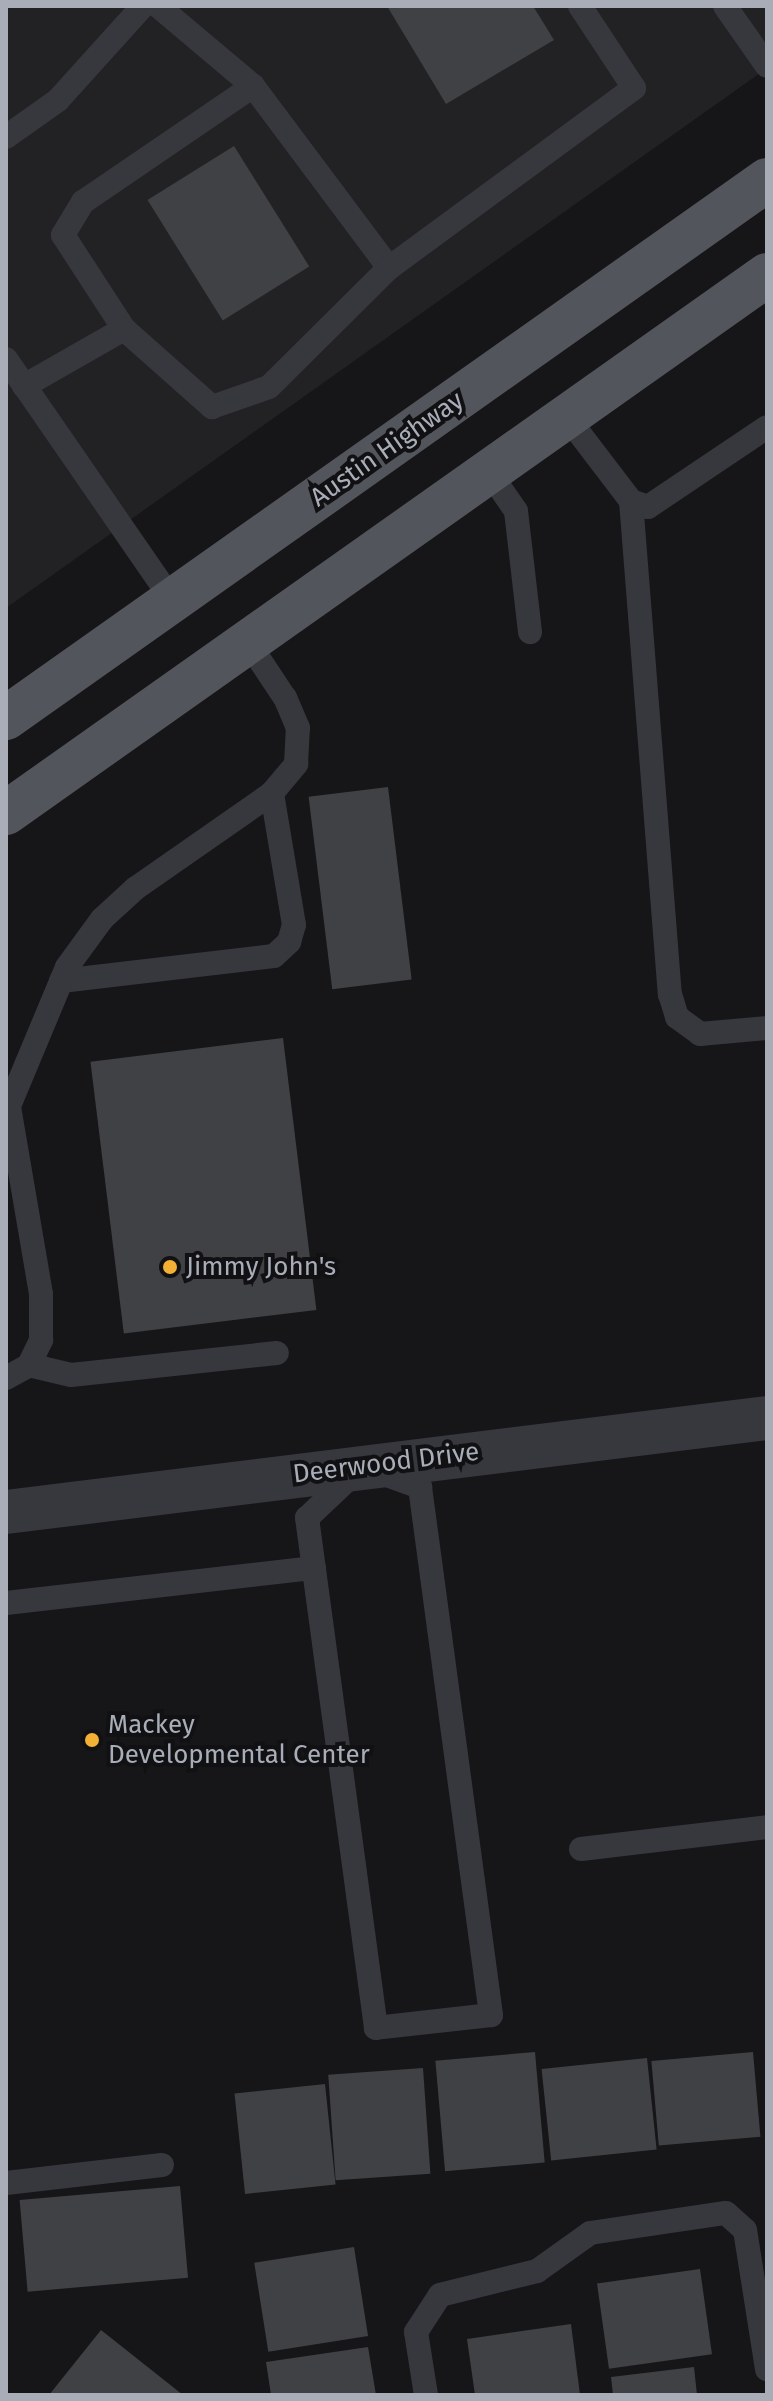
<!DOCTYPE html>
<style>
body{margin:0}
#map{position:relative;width:773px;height:2401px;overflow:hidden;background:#161618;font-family:"Fira Sans",sans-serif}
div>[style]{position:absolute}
.built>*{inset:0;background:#222225}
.building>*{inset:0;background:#404145;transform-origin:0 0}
.service>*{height:24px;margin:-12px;padding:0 12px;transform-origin:12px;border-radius:12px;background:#37383d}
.minor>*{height:44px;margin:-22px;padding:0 22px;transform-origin:22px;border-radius:22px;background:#37383d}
.primary>*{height:44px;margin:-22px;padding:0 22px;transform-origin:22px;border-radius:22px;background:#53555c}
.dots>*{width:22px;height:22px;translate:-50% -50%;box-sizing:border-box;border:4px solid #111113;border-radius:50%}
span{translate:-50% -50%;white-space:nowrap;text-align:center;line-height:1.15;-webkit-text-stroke:8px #111113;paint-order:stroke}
.street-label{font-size:26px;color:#a8adb8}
.poi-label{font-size:26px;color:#a8adb8}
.left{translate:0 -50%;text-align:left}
.frame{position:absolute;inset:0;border:8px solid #a8adb8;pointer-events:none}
</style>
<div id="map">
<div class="built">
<div style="clip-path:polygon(6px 6px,767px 6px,767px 68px,6px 608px)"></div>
</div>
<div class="building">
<div style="clip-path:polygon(387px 6px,533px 6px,554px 40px,446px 104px)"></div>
<div style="left:234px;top:146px;width:142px;height:102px;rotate:58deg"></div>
<div style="left:388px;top:787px;width:194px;height:80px;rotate:83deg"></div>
<div style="left:283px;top:1038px;width:274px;height:194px;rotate:83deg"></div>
<div style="left:535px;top:2052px;width:111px;height:100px;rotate:85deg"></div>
<div style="left:753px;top:2052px;width:85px;height:102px;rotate:85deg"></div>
<div style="left:647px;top:2058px;width:92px;height:106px;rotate:84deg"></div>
<div style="left:423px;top:2068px;width:106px;height:95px;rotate:86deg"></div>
<div style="left:325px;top:2084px;width:101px;height:91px;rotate:84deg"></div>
<div style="left:180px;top:2186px;width:92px;height:161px;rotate:85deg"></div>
<div style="left:354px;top:2247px;width:90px;height:101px;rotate:81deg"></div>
<div style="left:700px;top:2269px;width:86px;height:104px;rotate:82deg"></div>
<div style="clip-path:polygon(571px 2324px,580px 2395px,475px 2395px,467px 2339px)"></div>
<div style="clip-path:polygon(101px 2330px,183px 2395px,49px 2395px)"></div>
<div style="clip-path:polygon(368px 2347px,376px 2395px,271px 2395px,266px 2362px)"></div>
<div style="clip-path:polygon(694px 2367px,697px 2395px,613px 2395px,611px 2377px)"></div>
</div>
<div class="service">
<div style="left:725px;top:6px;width:73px;rotate:55deg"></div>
<div style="left:253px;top:86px;width:227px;rotate:53.2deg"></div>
<div style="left:6px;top:137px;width:64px;rotate:-35.4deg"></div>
<div style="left:58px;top:100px;width:127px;rotate:-47.9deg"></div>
<div style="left:124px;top:329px;width:112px;rotate:-123deg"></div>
<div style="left:63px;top:235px;width:39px;rotate:-59deg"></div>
<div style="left:83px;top:202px;width:206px;rotate:-34.3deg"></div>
<div style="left:253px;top:86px;width:124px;rotate:-139.9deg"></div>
<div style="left:6px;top:359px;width:294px;rotate:55.4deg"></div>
<div style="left:24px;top:386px;width:115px;rotate:-29.7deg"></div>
<div style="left:124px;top:329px;width:118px;rotate:41.6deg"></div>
<div style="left:212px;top:407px;width:60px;rotate:-19.3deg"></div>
<div style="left:269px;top:387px;width:169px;rotate:-44.8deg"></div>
<div style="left:389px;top:268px;width:304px;rotate:-36.3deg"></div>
<div style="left:634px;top:88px;width:98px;rotate:-123.4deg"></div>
<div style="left:567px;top:417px;width:106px;rotate:52.7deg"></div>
<div style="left:631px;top:501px;width:18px;rotate:19deg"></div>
<div style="left:648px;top:507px;width:143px;rotate:-33.9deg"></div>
<div style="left:489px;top:472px;width:47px;rotate:55.3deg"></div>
<div style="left:516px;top:511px;width:122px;rotate:83.4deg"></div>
<div style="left:631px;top:501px;width:495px;rotate:85.5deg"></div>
<div style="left:670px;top:994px;width:24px;rotate:73deg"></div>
<div style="left:677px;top:1017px;width:29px;rotate:36deg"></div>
<div style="left:700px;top:1034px;width:67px;rotate:-5.1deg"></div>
<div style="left:61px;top:981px;width:214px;rotate:-6.7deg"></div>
<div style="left:274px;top:956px;width:21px;rotate:-43deg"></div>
<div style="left:289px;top:942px;width:18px;rotate:-74deg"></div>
<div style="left:294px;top:925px;width:134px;rotate:-99.5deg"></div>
<div style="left:6px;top:1113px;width:158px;rotate:-67.3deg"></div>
<div style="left:67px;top:967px;width:59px;rotate:-53.9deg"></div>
<div style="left:102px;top:919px;width:46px;rotate:-42.4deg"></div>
<div style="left:136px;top:888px;width:166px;rotate:-34.9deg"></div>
<div style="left:272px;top:793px;width:38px;rotate:-50deg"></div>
<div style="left:296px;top:764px;width:36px;rotate:-87deg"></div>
<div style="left:298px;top:728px;width:33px;rotate:-113deg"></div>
<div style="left:285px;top:698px;width:67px;rotate:-123.5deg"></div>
<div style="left:29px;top:1365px;width:43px;rotate:13.4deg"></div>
<div style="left:71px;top:1375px;width:207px;rotate:-6.1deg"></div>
<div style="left:6px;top:1378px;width:26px;rotate:-29deg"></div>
<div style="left:29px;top:1365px;width:28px;rotate:-64deg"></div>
<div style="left:41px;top:1340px;width:46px;rotate:-90deg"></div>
<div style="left:41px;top:1294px;width:191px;rotate:-99.7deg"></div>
<div style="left:362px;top:1466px;width:62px;rotate:19.9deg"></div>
<div style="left:420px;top:1487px;width:533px;rotate:82.34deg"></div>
<div style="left:491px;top:2015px;width:116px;rotate:173.6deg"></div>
<div style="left:376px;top:2028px;width:515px;rotate:-97.7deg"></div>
<div style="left:307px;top:1518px;width:76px;rotate:-43.4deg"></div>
<div style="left:6px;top:1603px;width:310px;rotate:-6.5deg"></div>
<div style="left:581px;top:1849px;width:187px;rotate:-6.7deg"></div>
<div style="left:6px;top:2183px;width:157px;rotate:-6.6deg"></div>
<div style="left:426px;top:2395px;width:64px;rotate:-99deg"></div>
<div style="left:416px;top:2332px;width:44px;rotate:-57deg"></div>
<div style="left:440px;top:2295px;width:100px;rotate:-13.9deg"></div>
<div style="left:537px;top:2271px;width:65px;rotate:-35.6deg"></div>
<div style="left:590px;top:2233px;width:137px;rotate:-8.4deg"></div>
<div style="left:726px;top:2213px;width:25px;rotate:42deg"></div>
<div style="left:745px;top:2230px;width:141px;rotate:81deg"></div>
</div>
<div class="minor">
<div style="left:6px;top:1512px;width:767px;rotate:-7.04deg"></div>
</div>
<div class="primary">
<div style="left:6px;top:718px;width:932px;rotate:-35.26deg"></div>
<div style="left:6px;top:813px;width:932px;rotate:-35.26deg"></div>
</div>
<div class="dots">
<div style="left:170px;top:1267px;background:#f2b134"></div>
<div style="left:92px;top:1740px;background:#f2b134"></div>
</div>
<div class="street-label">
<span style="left:387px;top:449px;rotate:-35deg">Austin Highway</span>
<span style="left:386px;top:1463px;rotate:-7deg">Deerwood Drive</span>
</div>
<div class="poi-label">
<span class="left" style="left:186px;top:1267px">Jimmy John's</span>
<span class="left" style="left:108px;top:1740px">Mackey<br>Developmental Center</span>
</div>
<div class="frame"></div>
</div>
